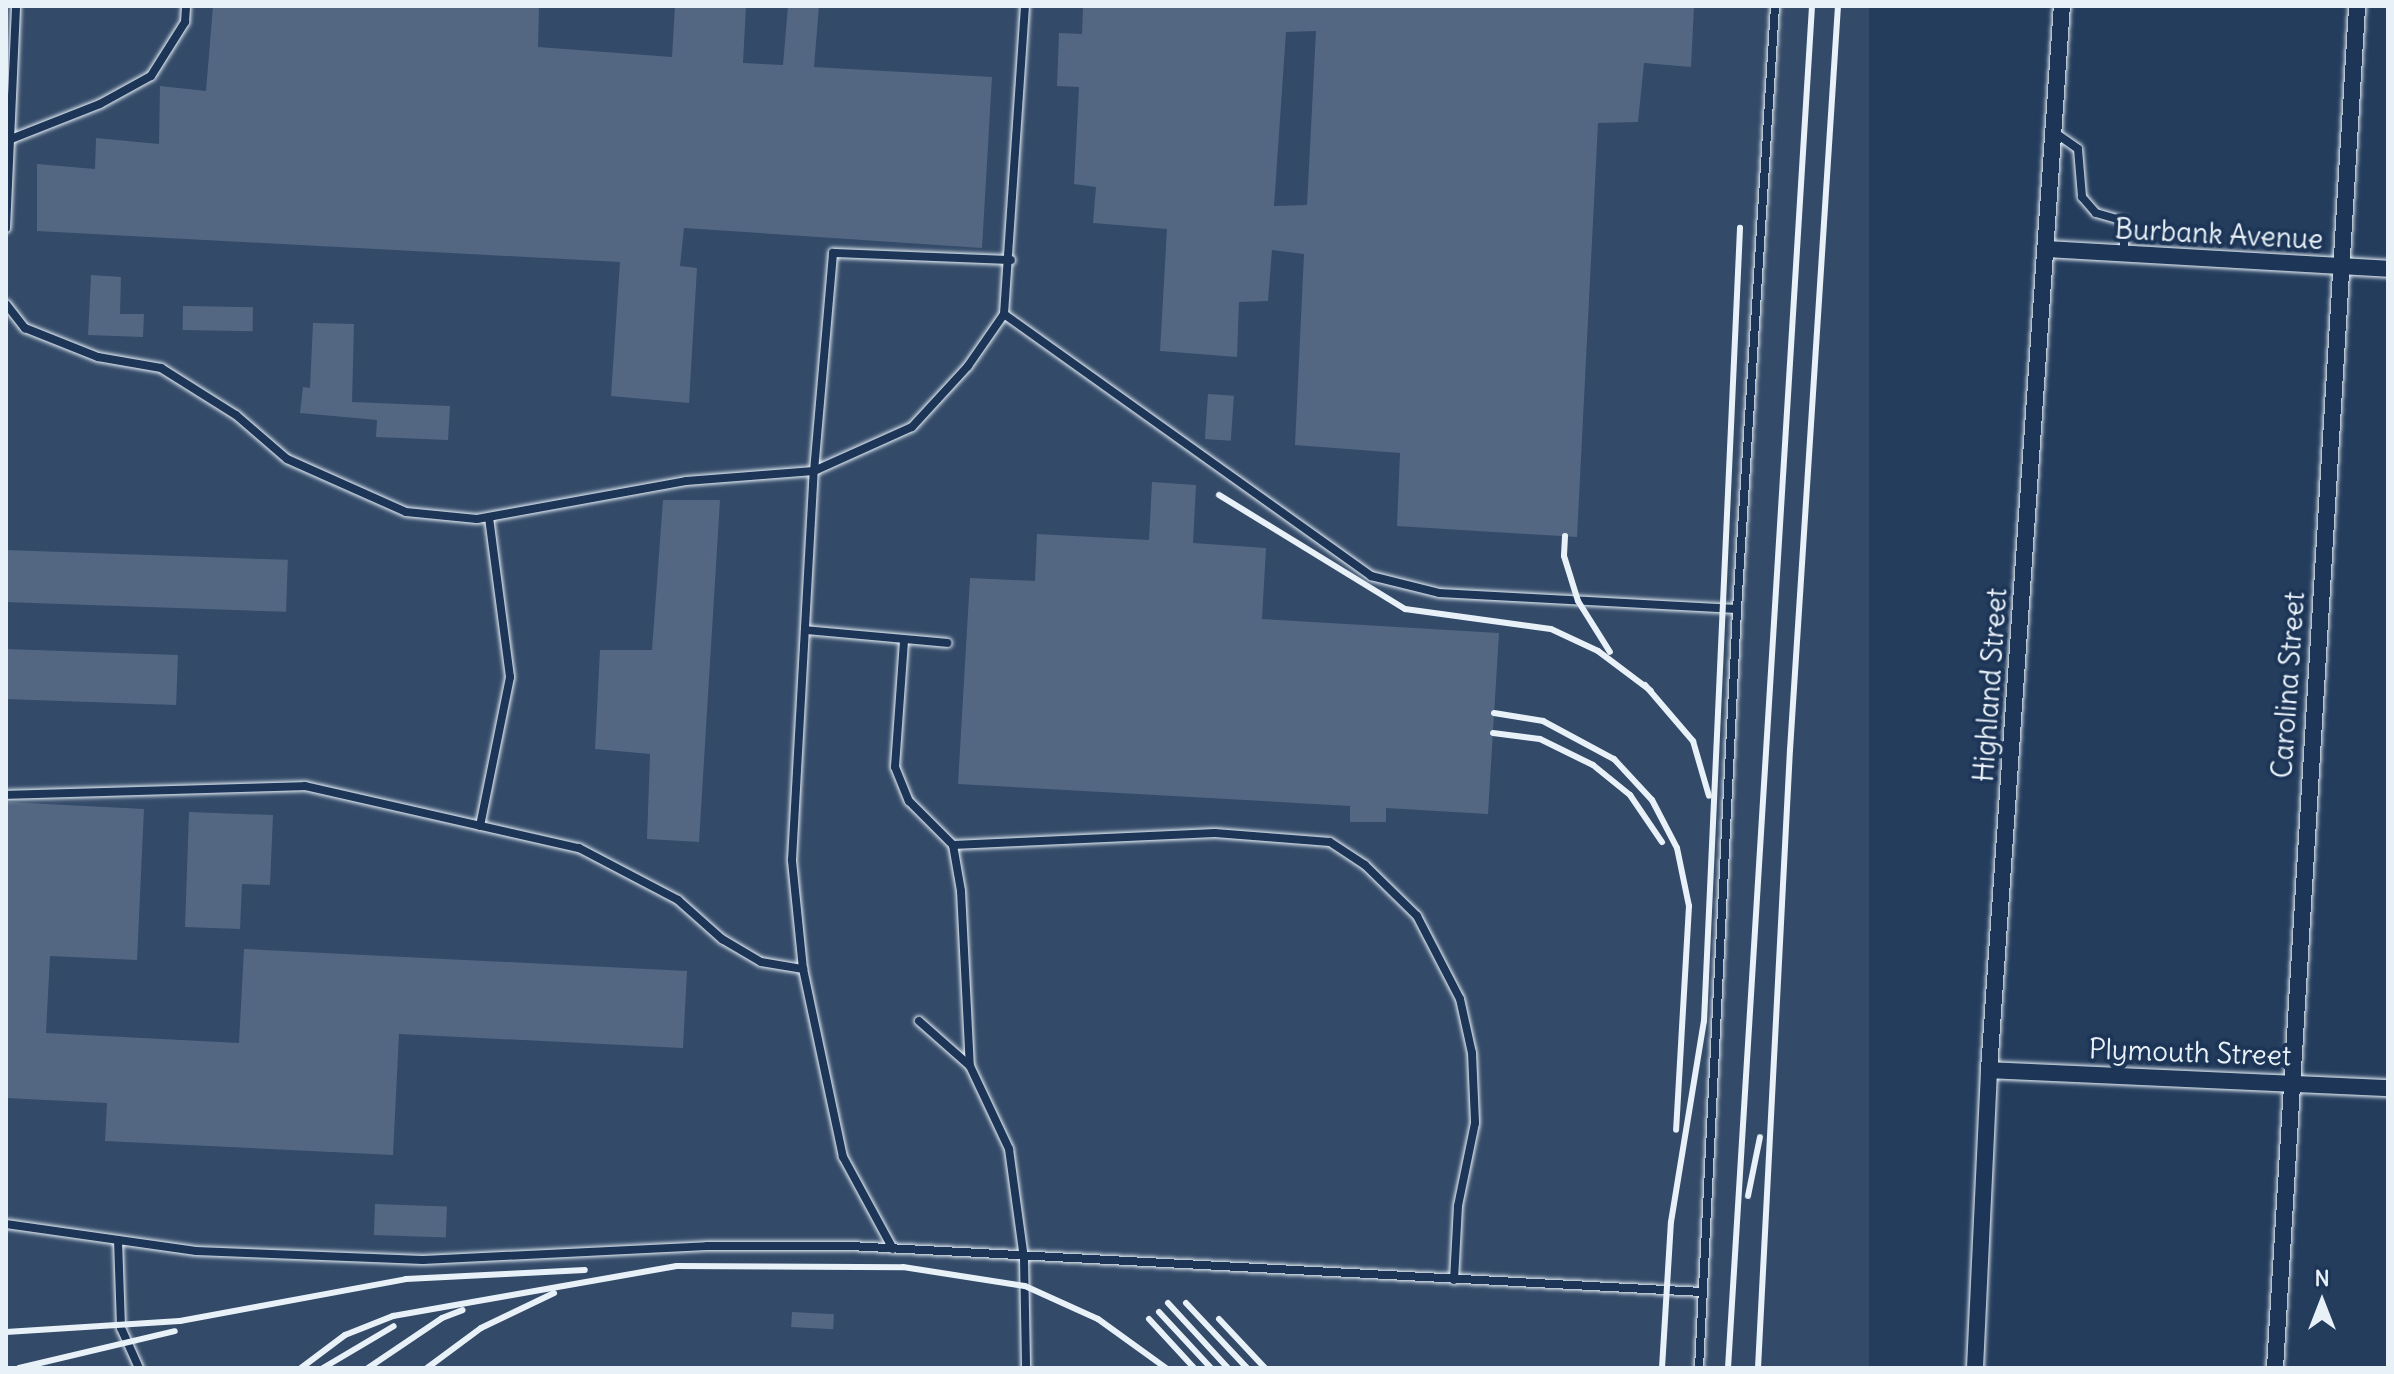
<!DOCTYPE html>
<style>
body{margin:0}
#map{position:relative;width:2394px;height:1374px;overflow:hidden;background:#253d5d;font-family:Delius,sans-serif}
div>[style]{position:absolute}
.built>*{inset:0;background:#334a68;transform-origin:0 0}
.building>*{inset:0;background:#536782;transform-origin:0 0}
.roads{filter:drop-shadow(0 0 2px #e8f1f8) drop-shadow(0 0 2px #e8f1f8)}
.service>*{height:8px;margin:-4px;padding:0 4px;transform-origin:4px;border-radius:4px;background:#1d3557}
.minor>*{height:16px;margin:-8px;padding:0 8px;transform-origin:8px;border-radius:8px;background:#1d3557}
.rail>*{height:6px;margin:-3px;padding:0 3px;transform-origin:3px;border-radius:3px;background:#e8f1f8}
span{translate:-50% -50%;white-space:nowrap;text-align:center;line-height:1.15;-webkit-text-stroke:8px #1d3557;paint-order:stroke}
.street-label{font-size:28px;color:#e8f1f8}
.frame{position:absolute;inset:0;border:8px solid #e8f1f8;pointer-events:none}
.north{position:absolute;left:2282px;top:1262px;width:80px;height:80px;-webkit-text-stroke:6px #1d3557;paint-order:stroke;rotate:0deg;font-size:22px;font-weight:700;line-height:32px;text-align:center;color:#e8f1f8}
.north::after{content:'';display:block;margin:auto;width:28px;height:36px;background:#e8f1f8;clip-path:polygon(50% 0,100% 100%,50% 72%,0 100%)}
</style>
<div id="map">
<div class="built">
<div style="left:6px;top:6px;width:1863px;height:1362px"></div>
</div>
<div class="building">
<div style="clip-path:polygon(213px 6px,539px 6px,538px 47px,672px 57px,675px 6px,746px 6px,743px 63px,783px 65px,788px 6px,819px 6px,814px 67px,992px 77px,982px 248px,684px 228px,680px 266px,697px 268px,689px 403px,611px 396px,620px 262px,37px 231px,37px 164px,95px 169px,96px 138px,159px 144px,160px 86px,206px 91px)"></div>
<div style="clip-path:polygon(evenodd,1083px 6px,1694px 6px,1691px 67px,1644px 63px,1638px 122px,1598px 123px,1577px 537px,1397px 526px,1400px 453px,1295px 445px,1304px 254px,1272px 250px,1268px 301px,1239px 302px,1237px 357px,1160px 351px,1167px 229px,1093px 223px,1096px 187px,1074px 184px,1079px 87px,1057px 86px,1059px 33px,1082px 34px,1083px 6px,1316px 31px,1307px 205px,1274px 206px,1286px 32px,1316px 31px)"></div>
<div style="clip-path:polygon(91px 275px,121px 277px,120px 314px,144px 314px,143px 337px,88px 335px)"></div>
<div style="left:183px;top:306px;width:70px;height:24px;rotate:1deg"></div>
<div style="clip-path:polygon(313px 323px,354px 324px,352px 402px,450px 406px,448px 440px,376px 437px,377px 420px,300px 413px,303px 387px,310px 388px)"></div>
<div style="left:1208px;top:394px;width:26px;height:45px;rotate:4deg"></div>
<div style="clip-path:polygon(1152px 482px,1196px 485px,1193px 543px,1266px 548px,1262px 619px,1499px 633px,1488px 814px,1386px 808px,1386px 822px,1350px 822px,1350px 806px,958px 784px,970px 578px,1035px 581px,1037px 534px,1149px 540px)"></div>
<div style="clip-path:polygon(663px 500px,720px 500px,699px 842px,647px 839px,650px 754px,595px 749px,600px 650px,652px 650px)"></div>
<div style="left:6px;top:550px;width:282px;height:52px;rotate:2deg"></div>
<div style="left:6px;top:649px;width:172px;height:50px;rotate:2deg"></div>
<div style="clip-path:polygon(7px 802px,144px 809px,137px 960px,50px 956px,46px 1033px,239px 1043px,244px 949px,687px 971px,683px 1048px,399px 1034px,393px 1155px,105px 1141px,107px 1103px,6px 1098px)"></div>
<div style="clip-path:polygon(189px 812px,273px 815px,270px 885px,242px 884px,240px 929px,185px 927px)"></div>
<div style="left:375px;top:1204px;width:72px;height:31px;rotate:2deg"></div>
<div style="left:792px;top:1312px;width:42px;height:15px;rotate:3deg"></div>
</div>
<div class="roads">
<div class="service">
<div style="left:2054px;top:132px;width:29px;rotate:35deg"></div>
<div style="left:2078px;top:149px;width:48px;rotate:85.2deg"></div>
<div style="left:2082px;top:197px;width:21px;rotate:49deg"></div>
<div style="left:2096px;top:213px;width:29px;rotate:16deg"></div>
<div style="left:2124px;top:221px;width:33px;rotate:90deg"></div>
<div style="left:6px;top:141px;width:101px;rotate:-21.5deg"></div>
<div style="left:100px;top:104px;width:58px;rotate:-28.8deg"></div>
<div style="left:151px;top:76px;width:64px;rotate:-57.8deg"></div>
<div style="left:185px;top:22px;width:16px;rotate:-86deg"></div>
<div style="left:6px;top:228px;width:222px;rotate:-87.4deg"></div>
<div style="left:6px;top:304px;width:31px;rotate:52deg"></div>
<div style="left:25px;top:328px;width:79px;rotate:21.7deg"></div>
<div style="left:98px;top:357px;width:64px;rotate:9.9deg"></div>
<div style="left:161px;top:368px;width:89px;rotate:32.1deg"></div>
<div style="left:236px;top:415px;width:67px;rotate:40.8deg"></div>
<div style="left:287px;top:459px;width:130px;rotate:24deg"></div>
<div style="left:406px;top:512px;width:71px;rotate:5.6deg"></div>
<div style="left:477px;top:519px;width:212px;rotate:-10.3deg"></div>
<div style="left:686px;top:481px;width:128px;rotate:-4.5deg"></div>
<div style="left:814px;top:471px;width:107px;rotate:-24.2deg"></div>
<div style="left:912px;top:427px;width:83px;rotate:-47.4deg"></div>
<div style="left:968px;top:366px;width:63px;rotate:-55.3deg"></div>
<div style="left:1004px;top:314px;width:309px;rotate:-86.1deg"></div>
<div style="left:1004px;top:314px;width:451px;rotate:35.5deg"></div>
<div style="left:1371px;top:576px;width:70px;rotate:14deg"></div>
<div style="left:1439px;top:593px;width:298px;rotate:3.1deg"></div>
<div style="left:805px;top:630px;width:143px;rotate:5.2deg"></div>
<div style="left:904px;top:641px;width:126px;rotate:94.1deg"></div>
<div style="left:895px;top:767px;width:37px;rotate:68deg"></div>
<div style="left:909px;top:801px;width:62px;rotate:45deg"></div>
<div style="left:953px;top:845px;width:47px;rotate:80.1deg"></div>
<div style="left:961px;top:891px;width:175px;rotate:87.1deg"></div>
<div style="left:6px;top:795px;width:299px;rotate:-1.7deg"></div>
<div style="left:305px;top:786px;width:281px;rotate:12.8deg"></div>
<div style="left:579px;top:848px;width:112px;rotate:27.7deg"></div>
<div style="left:678px;top:900px;width:59px;rotate:41.6deg"></div>
<div style="left:722px;top:939px;width:45px;rotate:30.5deg"></div>
<div style="left:761px;top:962px;width:43px;rotate:9.5deg"></div>
<div style="left:480px;top:826px;width:152px;rotate:-78.6deg"></div>
<div style="left:510px;top:677px;width:161px;rotate:-97.5deg"></div>
<div style="left:953px;top:845px;width:262px;rotate:-2.6deg"></div>
<div style="left:1215px;top:833px;width:115px;rotate:4.5deg"></div>
<div style="left:1330px;top:842px;width:42px;rotate:33.3deg"></div>
<div style="left:1365px;top:865px;width:73px;rotate:44.4deg"></div>
<div style="left:1417px;top:916px;width:93px;rotate:62.6deg"></div>
<div style="left:1460px;top:999px;width:55px;rotate:77.5deg"></div>
<div style="left:1472px;top:1053px;width:70px;rotate:87.5deg"></div>
<div style="left:1475px;top:1123px;width:85px;rotate:101.6deg"></div>
<div style="left:1458px;top:1206px;width:74px;rotate:93.1deg"></div>
<div style="left:919px;top:1021px;width:68px;rotate:41.4deg"></div>
<div style="left:970px;top:1066px;width:92px;rotate:64.8deg"></div>
<div style="left:1009px;top:1149px;width:111px;rotate:82.2deg"></div>
<div style="left:1024px;top:1259px;width:109px;rotate:88.9deg"></div>
<div style="left:6px;top:1224px;width:192px;rotate:8.1deg"></div>
<div style="left:196px;top:1251px;width:227px;rotate:2.3deg"></div>
<div style="left:423px;top:1260px;width:284px;rotate:-2.8deg"></div>
<div style="left:707px;top:1246px;width:143px"></div>
<div style="left:850px;top:1246px;width:852px;rotate:3.09deg"></div>
<div style="left:118px;top:1240px;width:88px;rotate:88deg"></div>
<div style="left:121px;top:1328px;width:44px;rotate:65.8deg"></div>
<div style="left:893px;top:1249px;width:105px;rotate:-118.5deg"></div>
<div style="left:843px;top:1157px;width:192px;rotate:-102deg"></div>
<div style="left:803px;top:969px;width:110px;rotate:-95.8deg"></div>
<div style="left:792px;top:860px;width:390px;rotate:-86.8deg"></div>
<div style="left:814px;top:471px;width:219px;rotate:-85deg"></div>
<div style="left:833px;top:253px;width:178px;rotate:2.3deg"></div>
<div style="left:1699px;top:1368px;width:760px;rotate:-87.13deg"></div>
<div style="left:1737px;top:609px;width:604px;rotate:-86.39deg"></div>
</div>
<div class="minor">
<div style="left:2046px;top:249px;width:343px;rotate:3.3deg"></div>
<div style="left:1989px;top:1070px;width:399px;rotate:2.6deg"></div>
<div style="left:1975px;top:1368px;width:298px;rotate:-87.3deg"></div>
<div style="left:1989px;top:1070px;width:1067px;rotate:-86.08deg"></div>
<div style="left:2275px;top:1368px;width:1364px;rotate:-86.55deg"></div>
</div>
</div>
<div class="rail">
<div style="left:1219px;top:495px;width:218px;rotate:31.5deg"></div>
<div style="left:1405px;top:609px;width:147px;rotate:7.8deg"></div>
<div style="left:1551px;top:629px;width:52px;rotate:25.1deg"></div>
<div style="left:1598px;top:651px;width:66px;rotate:37deg"></div>
<div style="left:1565px;top:536px;width:20px;rotate:93deg"></div>
<div style="left:1564px;top:556px;width:47px;rotate:72.7deg"></div>
<div style="left:1578px;top:601px;width:60px;rotate:57.9deg"></div>
<div style="left:1645px;top:685px;width:74px;rotate:49.4deg"></div>
<div style="left:1693px;top:741px;width:57px;rotate:73.8deg"></div>
<div style="left:1494px;top:713px;width:50px;rotate:9.3deg"></div>
<div style="left:1543px;top:721px;width:81px;rotate:28.2deg"></div>
<div style="left:1614px;top:759px;width:56px;rotate:47.2deg"></div>
<div style="left:1652px;top:800px;width:54px;rotate:62.5deg"></div>
<div style="left:1677px;top:848px;width:59px;rotate:78.3deg"></div>
<div style="left:1689px;top:906px;width:224px;rotate:93.3deg"></div>
<div style="left:1493px;top:733px;width:47px;rotate:7.3deg"></div>
<div style="left:1540px;top:739px;width:59px;rotate:26.1deg"></div>
<div style="left:1593px;top:765px;width:48px;rotate:39deg"></div>
<div style="left:1630px;top:795px;width:57px;rotate:55.8deg"></div>
<div style="left:1748px;top:1196px;width:60px;rotate:-78.5deg"></div>
<div style="left:1168px;top:1303px;width:88px;rotate:47.3deg"></div>
<div style="left:1186px;top:1303px;width:89px;rotate:46.8deg"></div>
<div style="left:1159px;top:1312px;width:76px;rotate:47.1deg"></div>
<div style="left:1149px;top:1319px;width:67px;rotate:47.4deg"></div>
<div style="left:1219px;top:1319px;width:67px;rotate:46.8deg"></div>
<div style="left:6px;top:1332px;width:174px;rotate:-3.6deg"></div>
<div style="left:180px;top:1321px;width:230px;rotate:-10.5deg"></div>
<div style="left:406px;top:1279px;width:179px;rotate:-2.9deg"></div>
<div style="left:19px;top:1368px;width:160px;rotate:-13.3deg"></div>
<div style="left:301px;top:1368px;width:55px;rotate:-36.9deg"></div>
<div style="left:345px;top:1335px;width:52px;rotate:-21.6deg"></div>
<div style="left:393px;top:1316px;width:288px;rotate:-10deg"></div>
<div style="left:677px;top:1266px;width:226px;rotate:0.3deg"></div>
<div style="left:903px;top:1267px;width:123px;rotate:8.9deg"></div>
<div style="left:1025px;top:1286px;width:80px;rotate:24.3deg"></div>
<div style="left:1098px;top:1319px;width:84px;rotate:35.8deg"></div>
<div style="left:323px;top:1368px;width:82px;rotate:-30.6deg"></div>
<div style="left:368px;top:1368px;width:89px;rotate:-34deg"></div>
<div style="left:442px;top:1318px;width:22px;rotate:-21deg"></div>
<div style="left:427px;top:1368px;width:67px;rotate:-36.5deg"></div>
<div style="left:481px;top:1328px;width:81px;rotate:-25.6deg"></div>
<div style="left:1662px;top:1368px;width:146px;rotate:-86.5deg"></div>
<div style="left:1671px;top:1222px;width:204px;rotate:-80.7deg"></div>
<div style="left:1704px;top:1021px;width:794px;rotate:-87.4deg"></div>
<div style="left:1728px;top:1368px;width:1365px;rotate:-86.47deg"></div>
<div style="left:1758px;top:1368px;width:619px;rotate:-87.04deg"></div>
<div style="left:1790px;top:750px;width:746px;rotate:-86.31deg"></div>
</div>
<div class="street-label">
<span style="left:2219px;top:234px;rotate:3deg">Burbank Avenue</span>
<span style="left:1990px;top:685px;rotate:-86deg">Highland Street</span>
<span style="left:2288px;top:685px;rotate:-86deg">Carolina Street</span>
<span style="left:2190px;top:1052px;rotate:2deg">Plymouth Street</span>
</div>
<div class="frame"></div>
<div class="north">N</div>
</div>
